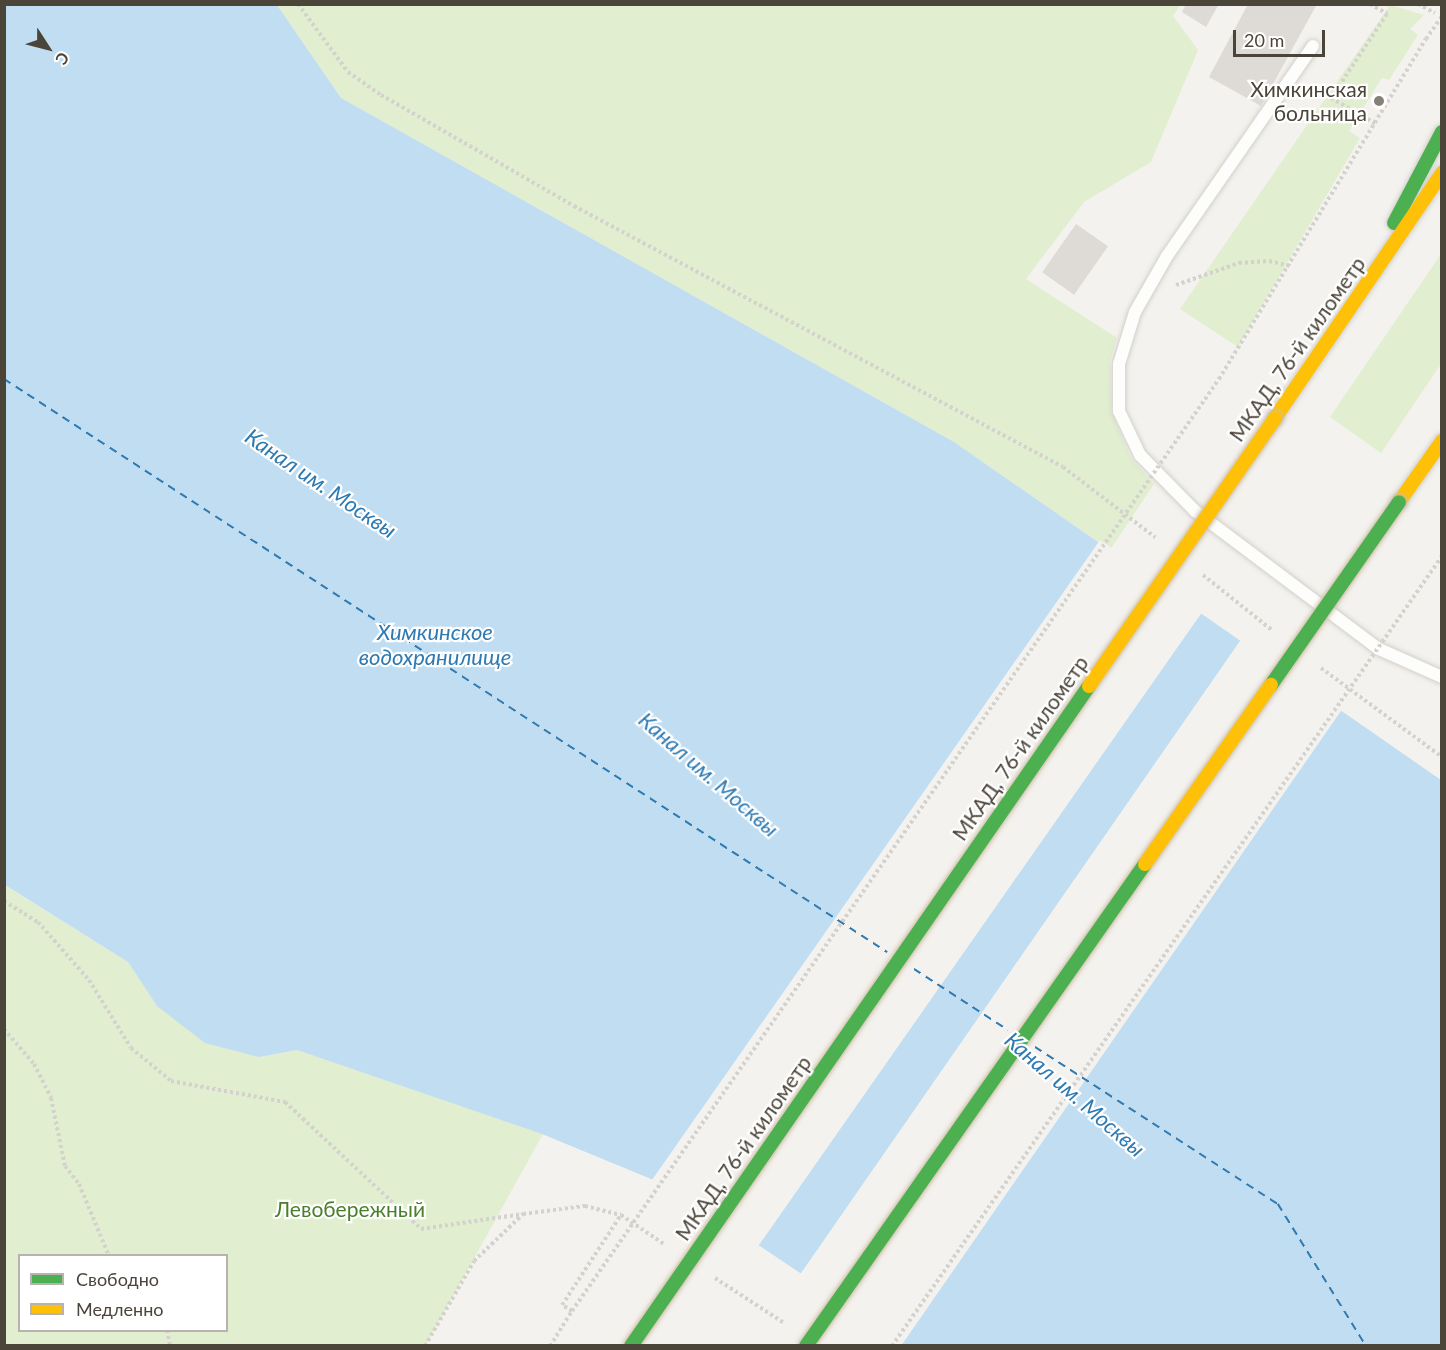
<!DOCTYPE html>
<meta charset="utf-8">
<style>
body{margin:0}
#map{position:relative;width:1446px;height:1350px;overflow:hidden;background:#f4f2ee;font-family:Lato,sans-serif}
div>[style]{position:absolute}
.green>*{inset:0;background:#e1eecf}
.water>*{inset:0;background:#c0ddf1}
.pier>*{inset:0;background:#f4f2ee;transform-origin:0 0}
.ferry>*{height:1.5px;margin-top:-0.75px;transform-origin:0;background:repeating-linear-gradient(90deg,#2e7ab2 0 8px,transparent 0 14px)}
.building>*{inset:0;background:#dedbd6;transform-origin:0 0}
.path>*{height:4px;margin-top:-2px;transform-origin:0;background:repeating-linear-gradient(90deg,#d3d2cc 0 3px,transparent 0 6px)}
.roads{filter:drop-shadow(0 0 2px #d2d0cb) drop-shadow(0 0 2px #d2d0cb)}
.lane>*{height:12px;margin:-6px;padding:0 6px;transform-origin:6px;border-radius:6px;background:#fdfdfc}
.fast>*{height:14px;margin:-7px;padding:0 7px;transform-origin:7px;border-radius:7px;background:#4caf50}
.slow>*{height:14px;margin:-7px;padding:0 7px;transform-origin:7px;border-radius:7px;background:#ffc107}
.path-bridge>*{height:4px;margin-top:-2px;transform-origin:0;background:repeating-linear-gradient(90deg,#d3d2cc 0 3px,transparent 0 6px)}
.bridges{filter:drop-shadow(0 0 2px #ccbfa9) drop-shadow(0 0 2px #ccbfa9)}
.fast-bridge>*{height:14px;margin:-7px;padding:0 7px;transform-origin:7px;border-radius:7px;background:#4caf50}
.slow-bridge>*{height:14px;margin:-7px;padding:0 7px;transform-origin:7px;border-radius:7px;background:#ffc107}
.dots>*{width:16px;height:16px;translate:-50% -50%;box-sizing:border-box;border:3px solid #fff;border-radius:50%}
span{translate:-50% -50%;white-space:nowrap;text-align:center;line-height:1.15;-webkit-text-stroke:4.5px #fff;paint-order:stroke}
.poi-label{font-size:21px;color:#4b4439}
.right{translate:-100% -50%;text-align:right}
.street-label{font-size:21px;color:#4b4439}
.park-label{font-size:21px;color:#4a7f2a}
.water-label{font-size:22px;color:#2e7ab2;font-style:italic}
.frame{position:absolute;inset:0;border:6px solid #4b4439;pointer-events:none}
.legend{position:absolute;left:18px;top:1254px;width:210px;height:78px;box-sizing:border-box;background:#fff;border:2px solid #b7b4b0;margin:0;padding:8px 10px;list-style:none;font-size:18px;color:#4b4439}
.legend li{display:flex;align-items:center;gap:12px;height:30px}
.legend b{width:30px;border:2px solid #b7b4b0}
.north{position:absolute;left:18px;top:18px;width:60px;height:60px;-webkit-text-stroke:4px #fff;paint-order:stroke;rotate:126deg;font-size:16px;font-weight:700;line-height:24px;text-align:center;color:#4b4439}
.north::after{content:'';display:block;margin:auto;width:21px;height:27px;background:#4b4439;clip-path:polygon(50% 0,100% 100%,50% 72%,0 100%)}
.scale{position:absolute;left:1233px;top:30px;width:92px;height:27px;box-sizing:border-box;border:3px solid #4b4439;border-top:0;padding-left:8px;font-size:18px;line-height:21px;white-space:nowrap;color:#4b4439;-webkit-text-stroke:4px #fff;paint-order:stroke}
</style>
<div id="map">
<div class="green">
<div style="clip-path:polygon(277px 5px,1180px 5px,1173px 16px,1198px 50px,1151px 162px,1084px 202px,1026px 279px,1117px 338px,1110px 361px,1111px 411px,1131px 458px,1154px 484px,1110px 550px,954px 442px,341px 98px)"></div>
<div style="clip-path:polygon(1390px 5px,1424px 15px,1410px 29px,1418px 35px,1389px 80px,1382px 78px,1349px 131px,1360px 138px,1238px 347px,1180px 309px)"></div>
<div style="clip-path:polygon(1441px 254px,1441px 364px,1381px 453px,1330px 417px)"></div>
<div style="clip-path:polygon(evenodd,4px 885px,128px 962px,157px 1006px,259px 1057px,297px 1050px,543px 1134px,426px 1345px,5px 1345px,4px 885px,20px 1256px,226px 1256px,226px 1330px,20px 1330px,20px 1256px)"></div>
</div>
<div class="water">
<div style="clip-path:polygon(4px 5px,277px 5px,341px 98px,954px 442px,1441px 780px,1441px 1345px,900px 1345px,842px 1301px,673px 1188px,542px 1134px,297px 1050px,259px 1057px,205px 1043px,157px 1006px,128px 962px,5px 885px)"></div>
</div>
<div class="pier">
<div style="left:1100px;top:540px;width:125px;height:783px;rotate:35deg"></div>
<div style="clip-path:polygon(1242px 638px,1343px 708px,901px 1346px,895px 1346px,799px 1276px)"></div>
</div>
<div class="ferry">
<div style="left:4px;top:379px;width:1053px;rotate:32.98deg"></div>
<div style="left:914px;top:969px;width:112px;rotate:33deg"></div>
<div style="left:1035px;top:1047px;width:289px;rotate:32.9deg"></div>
<div style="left:1278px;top:1204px;width:167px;rotate:58.2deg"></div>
</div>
<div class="building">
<div style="clip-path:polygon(1186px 4px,1219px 4px,1206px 27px,1182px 12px)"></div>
<div style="clip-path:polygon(1248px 4px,1317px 4px,1261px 106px,1209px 77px)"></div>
<div style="left:1076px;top:224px;width:39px;height:59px;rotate:35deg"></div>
</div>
<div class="path">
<div style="left:298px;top:4px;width:84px;rotate:53.7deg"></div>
<div style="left:348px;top:72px;width:40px;rotate:34.9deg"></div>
<div style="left:381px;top:95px;width:223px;rotate:29.9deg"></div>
<div style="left:574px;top:206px;width:554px;rotate:28.09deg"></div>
<div style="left:1063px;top:467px;width:116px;rotate:37.3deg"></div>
<div style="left:1370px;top:4px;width:20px;rotate:30deg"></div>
<div style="left:1387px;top:14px;width:101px;rotate:123.7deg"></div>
<div style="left:1331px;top:98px;width:52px;rotate:30deg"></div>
<div style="left:1418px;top:4px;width:19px;rotate:28deg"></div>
<div style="left:1176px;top:285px;width:67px;rotate:-19.2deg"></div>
<div style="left:1239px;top:263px;width:30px;rotate:-4deg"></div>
<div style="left:1269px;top:261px;width:22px;rotate:13deg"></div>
<div style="left:1219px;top:379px;width:398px;rotate:-58.7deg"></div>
<div style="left:1203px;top:575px;width:88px;rotate:38.6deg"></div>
<div style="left:1321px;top:668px;width:150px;rotate:36.3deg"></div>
<div style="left:4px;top:901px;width:40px;rotate:32deg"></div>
<div style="left:38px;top:922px;width:77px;rotate:48.7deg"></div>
<div style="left:89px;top:980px;width:80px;rotate:58.3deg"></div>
<div style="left:131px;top:1048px;width:52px;rotate:39.5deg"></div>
<div style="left:171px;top:1081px;width:116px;rotate:10.4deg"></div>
<div style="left:285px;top:1102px;width:186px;rotate:43deg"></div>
<div style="left:421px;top:1229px;width:103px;rotate:-8.4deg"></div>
<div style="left:4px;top:1029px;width:46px;rotate:49.4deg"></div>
<div style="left:34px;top:1064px;width:38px;rotate:63deg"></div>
<div style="left:51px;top:1098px;width:69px;rotate:78.4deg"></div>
<div style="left:65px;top:1166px;width:23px;rotate:52deg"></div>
<div style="left:79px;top:1184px;width:78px;rotate:67.4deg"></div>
<div style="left:715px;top:1278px;width:82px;rotate:33.1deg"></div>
<div style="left:167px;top:1330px;width:16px;rotate:79deg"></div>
<div style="left:425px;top:1346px;width:98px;rotate:-60deg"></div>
<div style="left:474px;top:1261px;width:68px;rotate:-43.8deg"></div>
<div style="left:523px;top:1214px;width:63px;rotate:-7.4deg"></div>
<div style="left:585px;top:1206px;width:37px;rotate:14deg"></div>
<div style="left:621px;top:1215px;width:52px;rotate:34deg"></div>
<div style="left:550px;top:1346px;width:41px;rotate:-57.8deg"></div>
<div style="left:572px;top:1311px;width:12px;rotate:-149deg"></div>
<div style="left:562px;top:1305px;width:108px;rotate:-56.8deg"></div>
</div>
<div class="roads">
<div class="lane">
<div style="left:1313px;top:46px;width:256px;rotate:124.8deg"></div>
<div style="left:1167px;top:256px;width:64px;rotate:119.7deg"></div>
<div style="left:1135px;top:312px;width:54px;rotate:107.1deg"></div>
<div style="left:1119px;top:364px;width:47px;rotate:90deg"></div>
<div style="left:1119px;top:411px;width:49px;rotate:64.5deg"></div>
<div style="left:1140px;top:455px;width:78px;rotate:45.5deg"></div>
<div style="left:1195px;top:511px;width:230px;rotate:36.9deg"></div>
<div style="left:1379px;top:649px;width:69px;rotate:24deg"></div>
</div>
<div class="fast">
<div style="left:1394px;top:223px;width:103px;rotate:-62.2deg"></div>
</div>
<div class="slow">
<div style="left:1275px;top:418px;width:297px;rotate:-55.7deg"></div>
<div style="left:1399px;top:502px;width:75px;rotate:-54.8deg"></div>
</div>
</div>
<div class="path-bridge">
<div style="left:1426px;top:39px;width:28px;rotate:-55deg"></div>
<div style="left:572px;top:1311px;width:1135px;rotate:-55.23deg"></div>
<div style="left:892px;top:1346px;width:963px;rotate:-55.15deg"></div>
</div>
<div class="bridges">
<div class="fast-bridge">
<div style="left:1271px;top:685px;width:223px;rotate:-55deg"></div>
<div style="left:631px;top:1346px;width:803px;rotate:-55.24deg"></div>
<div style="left:806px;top:1346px;width:589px;rotate:-54.88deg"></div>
</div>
<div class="slow-bridge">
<div style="left:1089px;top:686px;width:326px;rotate:-55.2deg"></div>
<div style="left:1145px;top:864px;width:219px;rotate:-54.9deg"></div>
</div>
</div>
<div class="dots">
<div style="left:1379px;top:101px;background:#868178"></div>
</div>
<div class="poi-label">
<span class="right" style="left:1367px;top:101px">Химкинская<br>больница</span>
</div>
<div class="street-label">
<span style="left:1297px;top:349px;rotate:-55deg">МКАД, 76-й километр</span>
<span style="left:1020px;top:748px;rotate:-55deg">МКАД, 76-й километр</span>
<span style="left:743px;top:1148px;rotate:-55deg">МКАД, 76-й километр</span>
</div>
<div class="park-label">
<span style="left:350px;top:1209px">Левобережный</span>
</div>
<div class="water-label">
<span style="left:321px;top:483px;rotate:34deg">Канал им. Москвы</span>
<span style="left:435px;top:644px">Химкинское<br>водохранилище</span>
<span style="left:709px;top:774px;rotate:41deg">Канал им. Москвы</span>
<span style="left:1075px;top:1094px;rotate:41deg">Канал им. Москвы</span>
</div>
<div class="frame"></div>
<ul class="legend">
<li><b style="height:8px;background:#4caf50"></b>Свободно</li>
<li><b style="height:8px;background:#ffc107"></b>Медленно</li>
</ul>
<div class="north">С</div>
<div class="scale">20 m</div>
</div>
